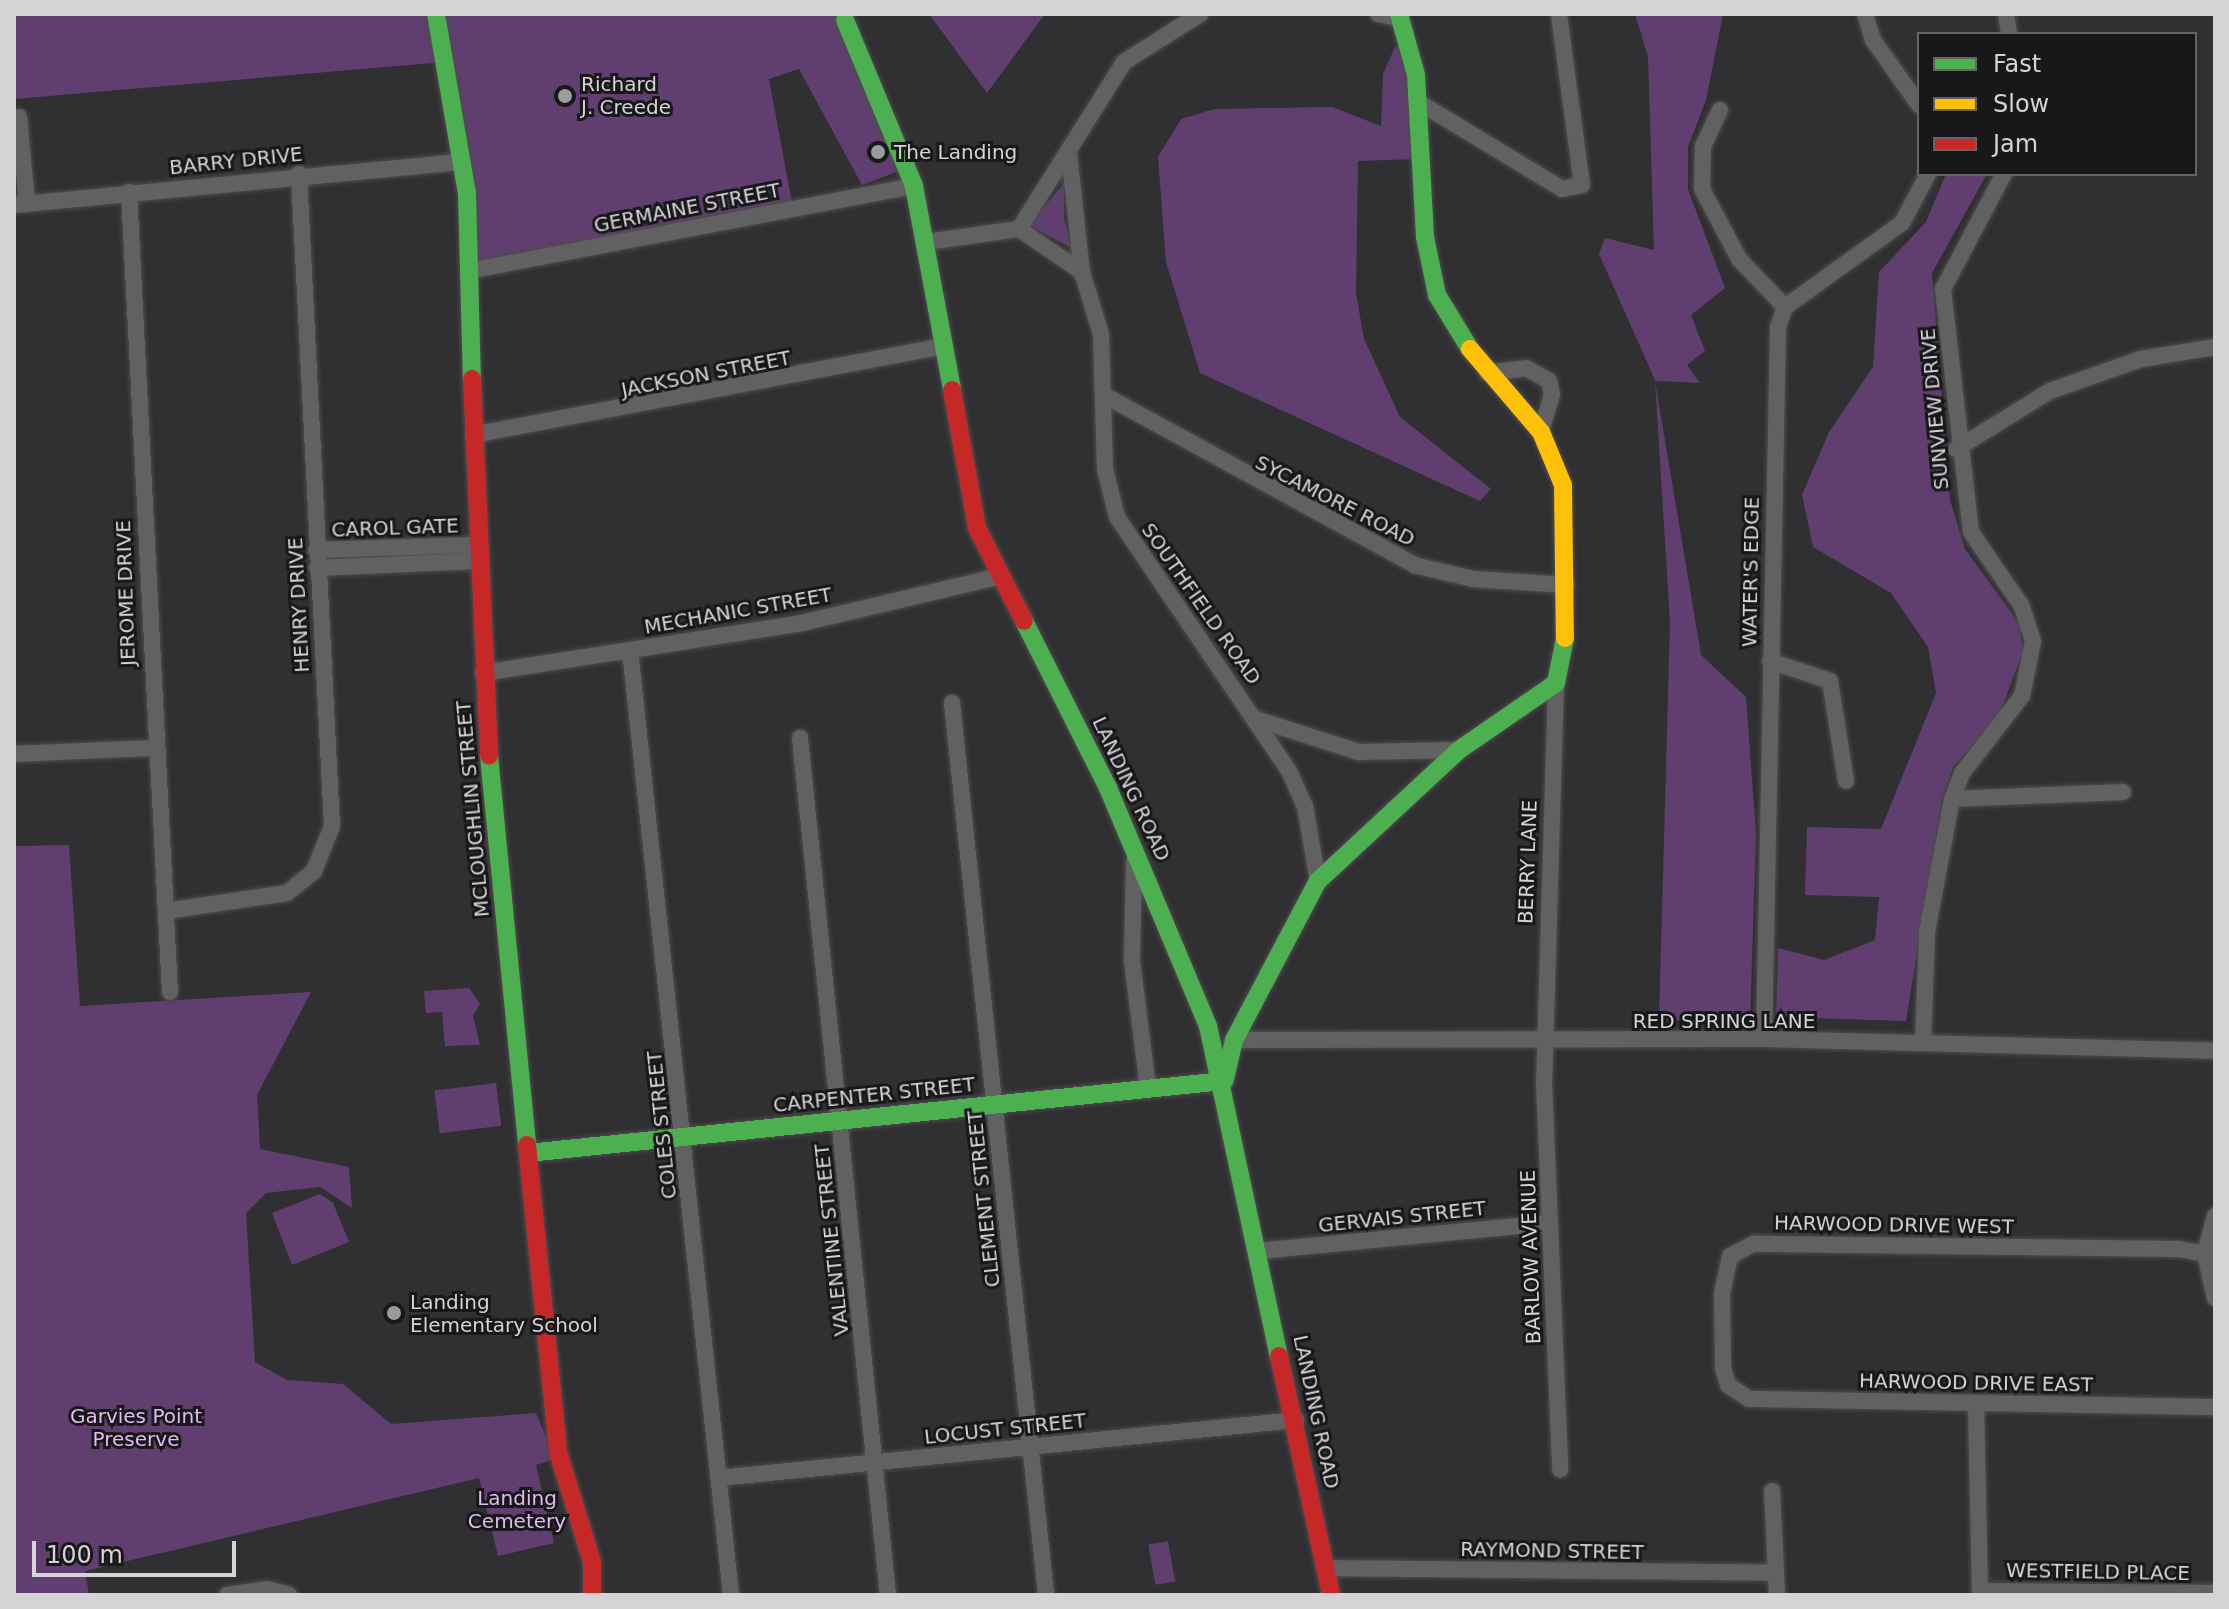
<!DOCTYPE html>
<style>
body{margin:0}
#map{position:relative;width:2229px;height:1609px;overflow:hidden;background:#302f31;font-family:"DejaVu Sans",sans-serif}
div>[style]{position:absolute}
.green>*{inset:0;background:#603f70;transform-origin:0 0}
.roads{filter:drop-shadow(0 0 2px #4e4c4f) drop-shadow(0 0 2px #4e4c4f)}
.street>*{height:16px;margin:-8px;padding:0 8px;transform-origin:8px;border-radius:8px;background:#626162}
.fast>*{height:18px;margin:-9px;padding:0 9px;transform-origin:9px;border-radius:9px;background:#4caf50}
.slow>*{height:18px;margin:-9px;padding:0 9px;transform-origin:9px;border-radius:9px;background:#ffc107}
.jam>*{height:18px;margin:-9px;padding:0 9px;transform-origin:9px;border-radius:9px;background:#c62828}
.dots>*{width:22px;height:22px;translate:-50% -50%;box-sizing:border-box;border:4px solid #181719;border-radius:50%}
span{translate:-50% -50%;white-space:nowrap;text-align:center;line-height:1.15;-webkit-text-stroke:6px #181719;paint-order:stroke}
.poi-label{font-size:20px;color:#d5d3d6}
.left{translate:0 -50%;text-align:left}
.street-label{font-size:20px;color:#d5d3d6}
.park-label{font-size:20px;color:#e0bbf3}
.frame{position:absolute;inset:0;border:16px solid #d5d3d6;pointer-events:none}
.legend{position:absolute;left:1917px;top:32px;width:280px;height:144px;box-sizing:border-box;background:#181719;border:2px solid #646265;margin:0;padding:10px 14px;list-style:none;font-size:24px;color:#d5d3d6}
.legend li{display:flex;align-items:center;gap:16px;height:40px}
.legend b{width:40px;border:2px solid #646265}
.scale{position:absolute;left:32px;top:1541px;width:204px;height:36px;box-sizing:border-box;border:4px solid #d5d3d6;border-top:0;padding-left:10px;font-size:24px;line-height:28px;white-space:nowrap;color:#d5d3d6;-webkit-text-stroke:6px #181719;paint-order:stroke}
</style>
<div id="map">
<div class="green">
<div style="clip-path:polygon(14px 14px,837px 14px,899px 171px,862px 185px,799px 69px,769px 79px,793px 208px,470px 269px,444px 62px,14px 99px)"></div>
<div style="clip-path:polygon(929px 14px,1045px 14px,987px 93px)"></div>
<div style="clip-path:polygon(1635px 14px,1723px 14px,1706px 100px,1688px 147px,1688px 189px,1725px 288px,1691px 315px,1705px 351px,1687px 365px,1700px 383px,1655px 381px,1701px 655px,1746px 697px,1756px 834px,1750px 1022px,1659px 1020px,1670px 622px,1655px 380px,1599px 254px,1605px 238px,1654px 250px,1648px 57px)"></div>
<div style="clip-path:polygon(1404px 46px,1416px 159px,1358px 161px,1356px 293px,1364px 339px,1400px 417px,1491px 489px,1480px 501px,1200px 373px,1166px 262px,1158px 157px,1181px 119px,1214px 109px,1332px 107px,1381px 126px,1383px 74px,1395px 47px)"></div>
<div style="clip-path:polygon(1946px 174px,1987px 174px,1932px 273px,1950px 500px,1965px 549px,2019px 623px,2023px 651px,2000px 713px,1953px 767px,1942px 800px,1906px 1021px,1776px 1017px,1778px 948px,1824px 960px,1875px 940px,1879px 897px,1805px 895px,1807px 827px,1881px 829px,1936px 693px,1928px 647px,1891px 593px,1813px 547px,1802px 495px,1829px 432px,1873px 367px,1879px 272px,1926px 222px)"></div>
<div style="clip-path:polygon(1064px 183px,1064px 218px,1071px 248px,1029px 225px)"></div>
<div style="clip-path:polygon(69px 845px,80px 1006px,311px 992px,257px 1095px,260px 1149px,349px 1167px,352px 1208px,320px 1187px,266px 1193px,246px 1213px,255px 1362px,287px 1380px,343px 1384px,391px 1424px,536px 1413px,555px 1459px,536px 1465px,554px 1543px,498px 1556px,479px 1478px,85px 1571px,89px 1595px,14px 1595px,14px 846px)"></div>
<div style="clip-path:polygon(469px 988px,480px 1004px,473px 1016px,480px 1045px,445px 1046px,442px 1012px,426px 1013px,424px 991px)"></div>
<div style="left:496px;top:1083px;width:43px;height:62px;rotate:83deg"></div>
<div style="clip-path:polygon(320px 1194px,333px 1203px,349px 1242px,292px 1265px,272px 1213px)"></div>
<div style="left:1168px;top:1541px;width:41px;height:20px;rotate:80deg"></div>
</div>
<div class="roads">
<div class="street">
<div style="left:1378px;top:14px;width:20px;rotate:11deg"></div>
<div style="left:1865px;top:14px;width:27px;rotate:73deg"></div>
<div style="left:1873px;top:40px;width:80px;rotate:54.7deg"></div>
<div style="left:2006px;top:14px;width:20px;rotate:81deg"></div>
<div style="left:1420px;top:103px;width:166px;rotate:31.2deg"></div>
<div style="left:1562px;top:189px;width:20px;rotate:-11deg"></div>
<div style="left:1582px;top:185px;width:173px;rotate:-97.7deg"></div>
<div style="left:1720px;top:110px;width:40px;rotate:115deg"></div>
<div style="left:1703px;top:146px;width:43px;rotate:91.3deg"></div>
<div style="left:1702px;top:189px;width:79px;rotate:62.1deg"></div>
<div style="left:1739px;top:259px;width:66px;rotate:46.2deg"></div>
<div style="left:19px;top:117px;width:86px;rotate:84.7deg"></div>
<div style="left:1069px;top:153px;width:120px;rotate:83.8deg"></div>
<div style="left:129px;top:192px;width:801px;rotate:87.07deg"></div>
<div style="left:14px;top:205px;width:451px;rotate:-5.5deg"></div>
<div style="left:1019px;top:229px;width:76px;rotate:34.3deg"></div>
<div style="left:1082px;top:272px;width:65px;rotate:73deg"></div>
<div style="left:1101px;top:334px;width:135px;rotate:88.3deg"></div>
<div style="left:1105px;top:469px;width:49px;rotate:76deg"></div>
<div style="left:1117px;top:517px;width:309px;rotate:55.9deg"></div>
<div style="left:1290px;top:773px;width:36px;rotate:66deg"></div>
<div style="left:1305px;top:806px;width:76px;rotate:80.2deg"></div>
<div style="left:926px;top:242px;width:94px;rotate:-8deg"></div>
<div style="left:1019px;top:229px;width:197px;rotate:-57.8deg"></div>
<div style="left:1124px;top:62px;width:90px;rotate:-32.3deg"></div>
<div style="left:468px;top:271px;width:454px;rotate:-10.8deg"></div>
<div style="left:1487px;top:373px;width:39px;rotate:-7deg"></div>
<div style="left:1526px;top:368px;width:26px;rotate:29deg"></div>
<div style="left:1549px;top:381px;width:14px;rotate:78deg"></div>
<div style="left:1552px;top:395px;width:39px;rotate:107deg"></div>
<div style="left:1104px;top:395px;width:354px;rotate:28.7deg"></div>
<div style="left:1414px;top:565px;width:61px;rotate:13.3deg"></div>
<div style="left:1473px;top:579px;width:94px;rotate:3.7deg"></div>
<div style="left:473px;top:435px;width:479px;rotate:-10.7deg"></div>
<div style="left:1956px;top:449px;width:110px;rotate:-31.7deg"></div>
<div style="left:2050px;top:391px;width:96px;rotate:-19.4deg"></div>
<div style="left:2141px;top:359px;width:75px;rotate:-9.2deg"></div>
<div style="left:316px;top:550px;width:160px;rotate:-1.8deg"></div>
<div style="left:317px;top:568px;width:159px;rotate:-2.5deg"></div>
<div style="left:630px;top:650px;width:950px;rotate:83.9deg"></div>
<div style="left:1770px;top:661px;width:63px;rotate:18.4deg"></div>
<div style="left:1830px;top:681px;width:101px;rotate:80.9deg"></div>
<div style="left:483px;top:673px;width:323px;rotate:-8.9deg"></div>
<div style="left:802px;top:623px;width:199px;rotate:-13.3deg"></div>
<div style="left:1556px;top:683px;width:399px;rotate:91.7deg"></div>
<div style="left:1544px;top:1082px;width:388px;rotate:87.6deg"></div>
<div style="left:952px;top:703px;width:897px;rotate:83.98deg"></div>
<div style="left:1256px;top:719px;width:108px;rotate:17.8deg"></div>
<div style="left:1359px;top:752px;width:100px;rotate:-1.1deg"></div>
<div style="left:800px;top:738px;width:862px;rotate:84.14deg"></div>
<div style="left:14px;top:754px;width:138px;rotate:-2.5deg"></div>
<div style="left:1952px;top:799px;width:171px;rotate:-2.3deg"></div>
<div style="left:1134px;top:862px;width:99px;rotate:91.2deg"></div>
<div style="left:1132px;top:961px;width:127px;rotate:82.8deg"></div>
<div style="left:166px;top:911px;width:122px;rotate:-8.5deg"></div>
<div style="left:287px;top:893px;width:35px;rotate:-39deg"></div>
<div style="left:314px;top:871px;width:48px;rotate:-68.2deg"></div>
<div style="left:332px;top:826px;width:653px;rotate:-92.9deg"></div>
<div style="left:1764px;top:1039px;width:712px;rotate:-88.87deg"></div>
<div style="left:1778px;top:327px;width:21px;rotate:-71deg"></div>
<div style="left:1785px;top:307px;width:144px;rotate:-35.7deg"></div>
<div style="left:1902px;top:223px;width:55px;rotate:-62deg"></div>
<div style="left:1234px;top:1040px;width:530px;rotate:-0.11deg"></div>
<div style="left:1764px;top:1039px;width:451px;rotate:1.5deg"></div>
<div style="left:1923px;top:1043px;width:111px;rotate:-87.9deg"></div>
<div style="left:1927px;top:932px;width:135px;rotate:-79.4deg"></div>
<div style="left:1952px;top:799px;width:28px;rotate:-69deg"></div>
<div style="left:1962px;top:773px;width:98px;rotate:-52.1deg"></div>
<div style="left:2022px;top:696px;width:56px;rotate:-78.7deg"></div>
<div style="left:2033px;top:641px;width:38px;rotate:-108deg"></div>
<div style="left:2021px;top:605px;width:88px;rotate:-124.4deg"></div>
<div style="left:1971px;top:532px;width:245px;rotate:-96.6deg"></div>
<div style="left:1943px;top:289px;width:130px;rotate:-62.1deg"></div>
<div style="left:2215px;top:1216px;width:39px;rotate:105deg"></div>
<div style="left:2205px;top:1254px;width:45px;rotate:77.2deg"></div>
<div style="left:1258px;top:1251px;width:292px;rotate:-5.5deg"></div>
<div style="left:2215px;top:1256px;width:38px;rotate:-169deg"></div>
<div style="left:2178px;top:1249px;width:425px;rotate:-179.3deg"></div>
<div style="left:1753px;top:1244px;width:26px;rotate:152deg"></div>
<div style="left:1730px;top:1256px;width:38px;rotate:102deg"></div>
<div style="left:1722px;top:1293px;width:75px;rotate:89.2deg"></div>
<div style="left:1723px;top:1368px;width:18px;rotate:74deg"></div>
<div style="left:1728px;top:1385px;width:25px;rotate:34deg"></div>
<div style="left:1749px;top:1399px;width:466px;rotate:1deg"></div>
<div style="left:1976px;top:1403px;width:192px;rotate:88.8deg"></div>
<div style="left:719px;top:1478px;width:580px;rotate:-5.74deg"></div>
<div style="left:1772px;top:1491px;width:104px;rotate:87.2deg"></div>
<div style="left:1327px;top:1568px;width:449px;rotate:0.6deg"></div>
<div style="left:1980px;top:1591px;width:235px;rotate:0.5deg"></div>
<div style="left:227px;top:1595px;width:40px;rotate:-8.5deg"></div>
<div style="left:267px;top:1589px;width:23px;rotate:15deg"></div>
</div>
<div class="fast">
<div style="left:436px;top:14px;width:182px;rotate:80.2deg"></div>
<div style="left:467px;top:193px;width:186px;rotate:88.5deg"></div>
<div style="left:1399px;top:14px;width:63px;rotate:74.4deg"></div>
<div style="left:1416px;top:75px;width:162px;rotate:86.8deg"></div>
<div style="left:1425px;top:237px;width:59px;rotate:78.3deg"></div>
<div style="left:1437px;top:295px;width:63px;rotate:58.6deg"></div>
<div style="left:845px;top:20px;width:180px;rotate:67.4deg"></div>
<div style="left:914px;top:186px;width:208px;rotate:79.4deg"></div>
<div style="left:1024px;top:621px;width:187px;rotate:63.3deg"></div>
<div style="left:1108px;top:788px;width:258px;rotate:67.2deg"></div>
<div style="left:1208px;top:1026px;width:338px;rotate:77.9deg"></div>
<div style="left:489px;top:756px;width:391px;rotate:84.4deg"></div>
<div style="left:1225px;top:1079px;width:40px;rotate:-77deg"></div>
<div style="left:1234px;top:1040px;width:180px;rotate:-62.2deg"></div>
<div style="left:1318px;top:881px;width:192px;rotate:-42.9deg"></div>
<div style="left:1459px;top:750px;width:118px;rotate:-34.6deg"></div>
<div style="left:1556px;top:683px;width:46px;rotate:-78.7deg"></div>
<div style="left:528px;top:1153px;width:700px;rotate:-5.91deg"></div>
</div>
<div class="slow">
<div style="left:1470px;top:349px;width:109px;rotate:49.5deg"></div>
<div style="left:1541px;top:432px;width:57px;rotate:67.5deg"></div>
<div style="left:1563px;top:485px;width:153px;rotate:89.3deg"></div>
</div>
<div class="jam">
<div style="left:472px;top:379px;width:377px;rotate:87.4deg"></div>
<div style="left:952px;top:390px;width:140px;rotate:79.7deg"></div>
<div style="left:977px;top:528px;width:104px;rotate:63.2deg"></div>
<div style="left:527px;top:1145px;width:309px;rotate:84.2deg"></div>
<div style="left:558px;top:1452px;width:115px;rotate:72.8deg"></div>
<div style="left:592px;top:1562px;width:33px;rotate:90deg"></div>
<div style="left:1279px;top:1356px;width:245px;rotate:77.7deg"></div>
</div>
</div>
<div class="dots">
<div style="left:565px;top:96px;background:#9b9a9c"></div>
<div style="left:878px;top:152px;background:#9b9a9c"></div>
<div style="left:394px;top:1313px;background:#9b9a9c"></div>
</div>
<div class="poi-label">
<span class="left" style="left:581px;top:96px">Richard<br>J. Creede</span>
<span class="left" style="left:894px;top:152px">The Landing</span>
<span class="left" style="left:410px;top:1314px">Landing<br>Elementary School</span>
</div>
<div class="street-label">
<span style="left:236px;top:161px;rotate:-6deg">BARRY DRIVE</span>
<span style="left:687px;top:208px;rotate:-11deg">GERMAINE STREET</span>
<span style="left:706px;top:374px;rotate:-11deg">JACKSON STREET</span>
<span style="left:1935px;top:409px;rotate:-95deg">SUNVIEW DRIVE</span>
<span style="left:1335px;top:501px;rotate:27deg">SYCAMORE ROAD</span>
<span style="left:395px;top:528px;rotate:-2deg">CAROL GATE</span>
<span style="left:1751px;top:572px;rotate:-89deg">WATER'S EDGE</span>
<span style="left:126px;top:593px;rotate:-92deg">JEROME DRIVE</span>
<span style="left:1201px;top:604px;rotate:55deg">SOUTHFIELD ROAD</span>
<span style="left:299px;top:605px;rotate:-93deg">HENRY DRIVE</span>
<span style="left:738px;top:611px;rotate:-10deg">MECHANIC STREET</span>
<span style="left:1131px;top:789px;rotate:65deg">LANDING ROAD</span>
<span style="left:473px;top:809px;rotate:-95deg">MCLOUGHLIN STREET</span>
<span style="left:1528px;top:862px;rotate:-88deg">BERRY LANE</span>
<span style="left:1724px;top:1021px">RED SPRING LANE</span>
<span style="left:874px;top:1095px;rotate:-6deg">CARPENTER STREET</span>
<span style="left:662px;top:1125px;rotate:-96deg">COLES STREET</span>
<span style="left:984px;top:1199px;rotate:-96deg">CLEMENT STREET</span>
<span style="left:1402px;top:1217px;rotate:-6deg">GERVAIS STREET</span>
<span style="left:1894px;top:1225px;rotate:1deg">HARWOOD DRIVE WEST</span>
<span style="left:832px;top:1240px;rotate:-96deg">VALENTINE STREET</span>
<span style="left:1531px;top:1257px;rotate:-92deg">BARLOW AVENUE</span>
<span style="left:1976px;top:1383px;rotate:1deg">HARWOOD DRIVE EAST</span>
<span style="left:1316px;top:1412px;rotate:78deg">LANDING ROAD</span>
<span style="left:1005px;top:1429px;rotate:-6deg">LOCUST STREET</span>
<span style="left:1552px;top:1551px;rotate:1deg">RAYMOND STREET</span>
<span style="left:2098px;top:1572px;rotate:1deg">WESTFIELD PLACE</span>
</div>
<div class="park-label">
<span style="left:136px;top:1428px">Garvies Point<br>Preserve</span>
<span style="left:517px;top:1510px">Landing<br>Cemetery</span>
</div>
<div class="frame"></div>
<ul class="legend">
<li><b style="height:10px;background:#4caf50"></b>Fast</li>
<li><b style="height:10px;background:#ffc107"></b>Slow</li>
<li><b style="height:10px;background:#c62828"></b>Jam</li>
</ul>
<div class="scale">100 m</div>
</div>
